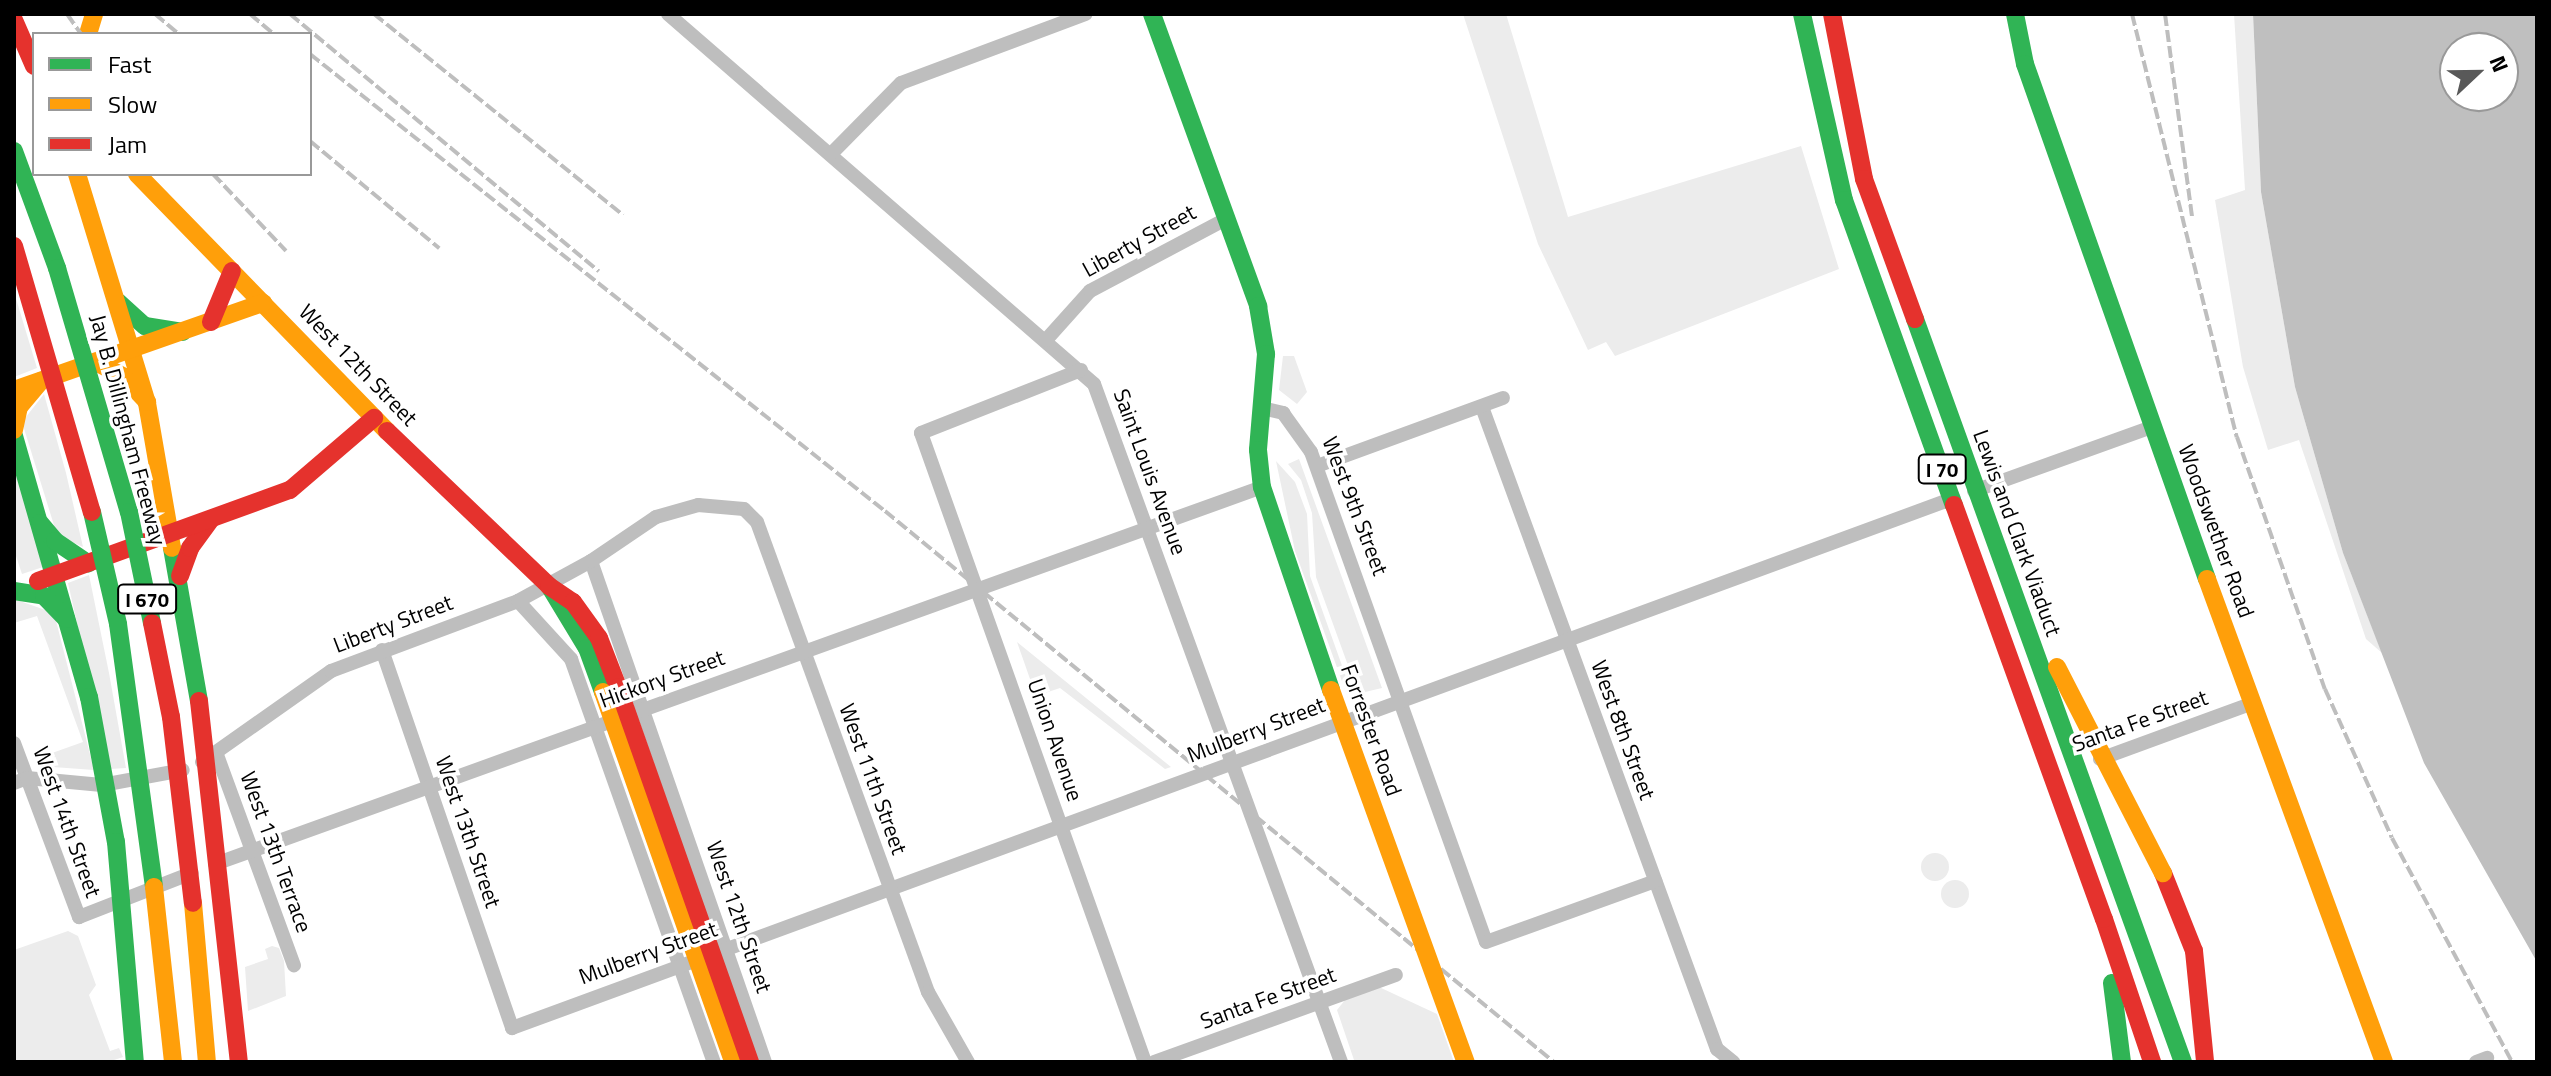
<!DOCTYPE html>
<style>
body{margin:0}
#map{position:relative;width:2551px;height:1076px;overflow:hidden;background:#fff;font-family:"Titillium Web",sans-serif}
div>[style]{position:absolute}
.green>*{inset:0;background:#ececec}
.round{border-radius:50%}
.water>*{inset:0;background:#bfbfbf}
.street>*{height:14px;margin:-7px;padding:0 7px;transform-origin:7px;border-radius:7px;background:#bebebe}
.fast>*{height:18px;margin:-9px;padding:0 9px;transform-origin:9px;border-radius:9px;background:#30b455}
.slow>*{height:18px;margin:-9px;padding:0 9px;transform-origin:9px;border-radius:9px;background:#ff9f0a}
.jam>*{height:18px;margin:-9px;padding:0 9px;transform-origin:9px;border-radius:9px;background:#e5322d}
.rail>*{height:4px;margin-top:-2px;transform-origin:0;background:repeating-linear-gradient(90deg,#bebebe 0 12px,transparent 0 16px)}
.fast-bridge>*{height:18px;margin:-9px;padding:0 9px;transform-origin:9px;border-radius:9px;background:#30b455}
.slow-bridge>*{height:18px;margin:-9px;padding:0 9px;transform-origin:9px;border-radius:9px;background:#ff9f0a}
.jam-bridge>*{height:18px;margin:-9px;padding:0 9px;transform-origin:9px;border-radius:9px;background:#e5322d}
span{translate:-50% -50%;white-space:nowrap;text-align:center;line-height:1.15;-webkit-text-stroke:7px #fff;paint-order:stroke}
.shield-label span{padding:2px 6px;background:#fff;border:2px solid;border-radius:6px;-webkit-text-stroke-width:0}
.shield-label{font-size:20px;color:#000;font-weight:700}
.street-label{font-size:22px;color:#000}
.frame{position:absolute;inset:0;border:16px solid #000;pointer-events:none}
.legend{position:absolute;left:32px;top:32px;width:280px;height:144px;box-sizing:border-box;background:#fff;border:2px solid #999;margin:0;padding:10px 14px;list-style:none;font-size:24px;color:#000}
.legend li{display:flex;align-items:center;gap:16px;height:40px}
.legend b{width:40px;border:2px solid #999}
.north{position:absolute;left:2439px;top:32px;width:80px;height:80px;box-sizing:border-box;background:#fff;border:2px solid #999;border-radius:50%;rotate:68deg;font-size:22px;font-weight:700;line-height:32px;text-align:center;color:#000}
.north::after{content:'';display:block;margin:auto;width:28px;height:36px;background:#595959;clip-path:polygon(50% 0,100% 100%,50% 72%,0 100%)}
</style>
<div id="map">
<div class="green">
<div style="clip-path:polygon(1463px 14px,1506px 14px,1568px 217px,1801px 146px,1839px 269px,1615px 356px,1606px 342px,1588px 350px,1538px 244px)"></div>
<div style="clip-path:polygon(2234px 14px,2253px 14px,2261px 192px,2295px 387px,2343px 553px,2382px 653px,2366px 639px,2299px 440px,2268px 450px,2243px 367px,2215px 200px,2245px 190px)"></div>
<div style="clip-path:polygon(14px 292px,37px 368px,14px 377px)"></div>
<div style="clip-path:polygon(1283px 356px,1294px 356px,1307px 392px,1297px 404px,1279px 390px)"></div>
<div style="clip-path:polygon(44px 394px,66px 473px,83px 547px,57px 535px,22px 422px)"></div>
<div style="clip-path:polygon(14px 458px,43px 567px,22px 574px,14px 550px)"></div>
<div style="clip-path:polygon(1299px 459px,1382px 688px,1365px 692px,1354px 682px,1316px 577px,1312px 513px,1301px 480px,1288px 464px)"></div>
<div style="clip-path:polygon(1276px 461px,1295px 482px,1307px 514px,1310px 576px,1350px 688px,1348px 698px,1295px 551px)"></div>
<div style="clip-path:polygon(89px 575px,109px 673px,126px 768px,110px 769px,68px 583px)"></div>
<div style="clip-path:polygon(14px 599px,54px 613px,94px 770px,53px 767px,38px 758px,83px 742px,37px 616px,14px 623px)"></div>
<div style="clip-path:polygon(1017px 642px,1171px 767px,1165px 769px,1060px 688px,1036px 696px)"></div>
<div class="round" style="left:1921px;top:853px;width:28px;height:28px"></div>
<div class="round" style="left:1941px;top:880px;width:28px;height:28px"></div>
<div style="clip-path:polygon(68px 931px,78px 936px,96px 985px,89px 995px,110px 1051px,119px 1048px,123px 1057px,108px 1062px,14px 1062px,14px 950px)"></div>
<div style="clip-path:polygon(272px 946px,279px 948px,284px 961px,286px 996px,248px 1011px,245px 967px,268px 959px,265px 949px)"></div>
<div style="clip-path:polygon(1379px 987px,1437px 1014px,1454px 1062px,1354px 1060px,1337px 1010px,1345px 1000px)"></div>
</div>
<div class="water">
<div style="clip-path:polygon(evenodd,2253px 14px,2537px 14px,2537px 962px,2424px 763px,2343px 553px,2295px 387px,2261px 192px,2253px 14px,2455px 48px,2503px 48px,2503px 96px,2455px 96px,2455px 48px)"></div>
</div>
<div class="street">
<div style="left:668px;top:14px;width:564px;rotate:40.98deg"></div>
<div style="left:1094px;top:384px;width:722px;rotate:69.98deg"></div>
<div style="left:833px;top:152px;width:97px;rotate:-45.4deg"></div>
<div style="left:901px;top:83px;width:197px;rotate:-20.5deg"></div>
<div style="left:1046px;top:340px;width:66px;rotate:-48.1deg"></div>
<div style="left:1090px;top:291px;width:152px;rotate:-27.9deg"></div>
<div style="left:1081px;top:370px;width:172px;rotate:158.5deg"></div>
<div style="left:921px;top:433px;width:668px;rotate:70.4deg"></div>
<div style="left:1482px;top:407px;width:684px;rotate:69.9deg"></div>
<div style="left:1717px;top:1049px;width:21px;rotate:39deg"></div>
<div style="left:1262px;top:408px;width:22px;rotate:13deg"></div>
<div style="left:1283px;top:413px;width:48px;rotate:54.3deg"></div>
<div style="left:1311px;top:452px;width:520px;rotate:70.35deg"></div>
<div style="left:1486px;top:942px;width:180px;rotate:-19.8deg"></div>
<div style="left:1317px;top:466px;width:198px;rotate:-20.1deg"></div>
<div style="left:1974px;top:491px;width:189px;rotate:-19.8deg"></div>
<div style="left:591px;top:561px;width:530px;rotate:70.85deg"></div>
<div style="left:518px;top:601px;width:79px;rotate:47.6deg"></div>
<div style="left:571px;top:659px;width:428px;rotate:70.5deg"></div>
<div style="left:382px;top:650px;width:400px;rotate:71deg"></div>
<div style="left:512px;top:1028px;width:1536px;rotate:-20.18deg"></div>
<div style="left:14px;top:743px;width:186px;rotate:69.5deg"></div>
<div style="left:79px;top:917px;width:121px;rotate:-21.3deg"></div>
<div style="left:217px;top:755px;width:224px;rotate:69.9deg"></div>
<div style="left:2100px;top:759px;width:163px;rotate:-20.1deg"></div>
<div style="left:202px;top:762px;width:158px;rotate:-35.2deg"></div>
<div style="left:331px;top:671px;width:200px;rotate:-20.5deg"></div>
<div style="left:518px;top:601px;width:83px;rotate:-28.7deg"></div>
<div style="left:591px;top:561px;width:78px;rotate:-34.1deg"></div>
<div style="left:656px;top:517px;width:44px;rotate:-15.9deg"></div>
<div style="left:698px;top:505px;width:46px;rotate:5deg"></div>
<div style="left:744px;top:509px;width:18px;rotate:45deg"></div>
<div style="left:757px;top:522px;width:500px;rotate:70.01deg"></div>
<div style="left:928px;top:992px;width:81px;rotate:60.3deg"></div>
<div style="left:14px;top:783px;width:14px;rotate:-21deg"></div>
<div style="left:27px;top:778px;width:75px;rotate:5.3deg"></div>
<div style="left:102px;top:785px;width:82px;rotate:-10.5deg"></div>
<div style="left:215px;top:864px;width:1113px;rotate:-19.8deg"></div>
<div style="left:1154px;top:1062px;width:257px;rotate:-19.8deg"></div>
<div style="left:2476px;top:1062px;width:12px;rotate:-20deg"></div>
</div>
<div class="fast">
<div style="left:1152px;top:14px;width:311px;rotate:70deg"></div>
<div style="left:1258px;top:306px;width:49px;rotate:80.5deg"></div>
<div style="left:1266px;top:354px;width:96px;rotate:94.8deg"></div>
<div style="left:1258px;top:450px;width:37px;rotate:84deg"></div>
<div style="left:1262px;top:487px;width:214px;rotate:71.2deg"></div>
<div style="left:2015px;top:14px;width:51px;rotate:78.7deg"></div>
<div style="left:2025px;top:64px;width:546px;rotate:70.54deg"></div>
<div style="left:118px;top:302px;width:36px;rotate:42deg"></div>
<div style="left:145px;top:326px;width:38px;rotate:9deg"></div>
<div style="left:14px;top:436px;width:272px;rotate:74deg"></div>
<div style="left:40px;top:523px;width:23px;rotate:50deg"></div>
<div style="left:55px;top:541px;width:40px;rotate:34deg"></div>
<div style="left:172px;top:548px;width:155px;rotate:80deg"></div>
<div style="left:550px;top:587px;width:71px;rotate:58.8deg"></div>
<div style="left:587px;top:648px;width:47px;rotate:70deg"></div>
<div style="left:14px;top:591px;width:30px;rotate:9deg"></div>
<div style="left:44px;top:596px;width:32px;rotate:46deg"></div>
<div style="left:2112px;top:983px;width:80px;rotate:82.8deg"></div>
</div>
<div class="slow">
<div style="left:88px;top:34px;width:21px;rotate:-73deg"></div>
<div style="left:77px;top:174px;width:239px;rotate:73deg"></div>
<div style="left:147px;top:403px;width:147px;rotate:80.2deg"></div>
<div style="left:137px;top:174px;width:359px;rotate:45.8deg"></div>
<div style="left:96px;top:362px;width:32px;rotate:28deg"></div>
<div style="left:124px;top:377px;width:34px;rotate:47deg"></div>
<div style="left:14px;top:390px;width:264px;rotate:-19.3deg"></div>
<div style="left:14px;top:430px;width:24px;rotate:-78deg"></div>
<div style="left:19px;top:407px;width:34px;rotate:-50deg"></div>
<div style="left:2207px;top:579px;width:514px;rotate:69.87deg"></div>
</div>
<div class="jam">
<div style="left:14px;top:20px;width:50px;rotate:66.5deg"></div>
<div style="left:211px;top:322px;width:55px;rotate:-67.6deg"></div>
<div style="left:387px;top:431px;width:224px;rotate:43.7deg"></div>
<div style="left:549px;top:586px;width:29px;rotate:34deg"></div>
<div style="left:573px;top:602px;width:44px;rotate:54.2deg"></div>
<div style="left:599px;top:638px;width:53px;rotate:68.8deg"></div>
<div style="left:180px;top:576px;width:30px;rotate:-70deg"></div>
<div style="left:190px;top:548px;width:36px;rotate:-54deg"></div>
<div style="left:38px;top:581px;width:268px;rotate:-19.9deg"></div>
<div style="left:290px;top:490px;width:111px;rotate:-40.6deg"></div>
<div style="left:2163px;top:873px;width:84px;rotate:68.3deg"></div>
<div style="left:2194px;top:951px;width:112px;rotate:84.3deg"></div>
<div style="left:2104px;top:919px;width:151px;rotate:71.4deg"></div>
</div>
<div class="rail">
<div style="left:67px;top:14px;width:24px;rotate:55deg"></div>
<div style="left:155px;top:14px;width:31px;rotate:40deg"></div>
<div style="left:250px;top:14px;width:31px;rotate:40deg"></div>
<div style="left:290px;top:14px;width:402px;rotate:39.8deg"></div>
<div style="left:374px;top:14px;width:320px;rotate:38.9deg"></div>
<div style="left:2132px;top:14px;width:436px;rotate:76.1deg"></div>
<div style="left:2237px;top:437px;width:267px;rotate:70.8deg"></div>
<div style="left:2325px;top:689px;width:163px;rotate:65.8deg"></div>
<div style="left:2392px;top:838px;width:254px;rotate:61.8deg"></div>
<div style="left:2165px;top:14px;width:204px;rotate:82.4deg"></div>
<div style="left:310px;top:54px;width:734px;rotate:38.48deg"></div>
<div style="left:885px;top:511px;width:867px;rotate:39.48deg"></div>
<div style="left:310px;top:141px;width:168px;rotate:39.7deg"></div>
<div style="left:213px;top:174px;width:106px;rotate:46.5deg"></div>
</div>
<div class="fast-bridge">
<div style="left:1802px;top:14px;width:191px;rotate:77.3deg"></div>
<div style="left:1844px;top:200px;width:324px;rotate:70.2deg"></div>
<div style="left:14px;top:151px;width:125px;rotate:69.8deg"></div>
<div style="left:57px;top:268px;width:254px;rotate:73.6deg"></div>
<div style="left:129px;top:512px;width:113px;rotate:78.3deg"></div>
<div style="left:1915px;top:319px;width:790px;rotate:70.17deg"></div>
<div style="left:92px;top:512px;width:115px;rotate:76.9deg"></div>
<div style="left:118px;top:624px;width:265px;rotate:82.2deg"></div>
<div style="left:89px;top:697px;width:147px;rotate:79.5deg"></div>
<div style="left:116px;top:842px;width:221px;rotate:85.1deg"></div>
</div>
<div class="slow-bridge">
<div style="left:2057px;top:667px;width:232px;rotate:62.8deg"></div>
<div style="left:1331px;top:690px;width:396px;rotate:70.1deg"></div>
<div style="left:603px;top:692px;width:392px;rotate:70.6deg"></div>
<div style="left:154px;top:887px;width:176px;rotate:83.8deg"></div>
<div style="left:193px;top:903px;width:160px;rotate:85deg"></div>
</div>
<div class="jam-bridge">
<div style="left:1832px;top:14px;width:168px;rotate:79deg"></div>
<div style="left:1864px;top:179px;width:149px;rotate:70deg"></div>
<div style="left:14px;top:246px;width:277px;rotate:73.7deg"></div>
<div style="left:1954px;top:505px;width:440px;rotate:70.1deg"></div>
<div style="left:152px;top:623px;width:96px;rotate:78.6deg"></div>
<div style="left:171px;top:717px;width:187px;rotate:83.3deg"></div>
<div style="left:618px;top:687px;width:398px;rotate:70.6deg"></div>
<div style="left:199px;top:701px;width:363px;rotate:83.7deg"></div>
</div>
<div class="shield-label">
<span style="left:1942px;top:469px">I 70</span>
<span style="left:147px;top:599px">I 670</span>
</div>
<div class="street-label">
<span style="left:1139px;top:241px;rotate:-29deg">Liberty Street</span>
<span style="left:358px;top:365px;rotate:46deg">West 12th Street</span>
<span style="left:128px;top:430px;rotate:75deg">Jay B. Dillingham Freeway</span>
<span style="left:1150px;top:472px;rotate:70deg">Saint Louis Avenue</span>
<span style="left:1355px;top:506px;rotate:69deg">West 9th Street</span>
<span style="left:2216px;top:531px;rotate:70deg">Woodswether Road</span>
<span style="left:2017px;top:533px;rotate:70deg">Lewis and Clark Viaduct</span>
<span style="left:393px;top:624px;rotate:-21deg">Liberty Street</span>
<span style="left:662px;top:679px;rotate:-20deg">Hickory Street</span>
<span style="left:2140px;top:721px;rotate:-20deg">Santa Fe Street</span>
<span style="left:1256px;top:730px;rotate:-21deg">Mulberry Street</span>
<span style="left:1371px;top:730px;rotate:70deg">Forrester Road</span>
<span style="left:1623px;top:730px;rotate:70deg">West 8th Street</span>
<span style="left:1055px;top:740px;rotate:71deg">Union Avenue</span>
<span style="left:873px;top:779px;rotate:70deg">West 11th Street</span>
<span style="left:67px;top:822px;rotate:70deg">West 14th Street</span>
<span style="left:468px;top:832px;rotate:71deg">West 13th Street</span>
<span style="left:276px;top:852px;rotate:70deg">West 13th Terrace</span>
<span style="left:739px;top:917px;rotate:71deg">West 12th Street</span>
<span style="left:648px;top:953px;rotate:-20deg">Mulberry Street</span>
<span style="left:1268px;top:998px;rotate:-20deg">Santa Fe Street</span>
</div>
<div class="frame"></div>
<ul class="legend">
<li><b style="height:10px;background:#30b455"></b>Fast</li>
<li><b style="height:10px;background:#ff9f0a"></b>Slow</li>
<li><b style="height:10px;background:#e5322d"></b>Jam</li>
</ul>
<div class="north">N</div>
</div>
